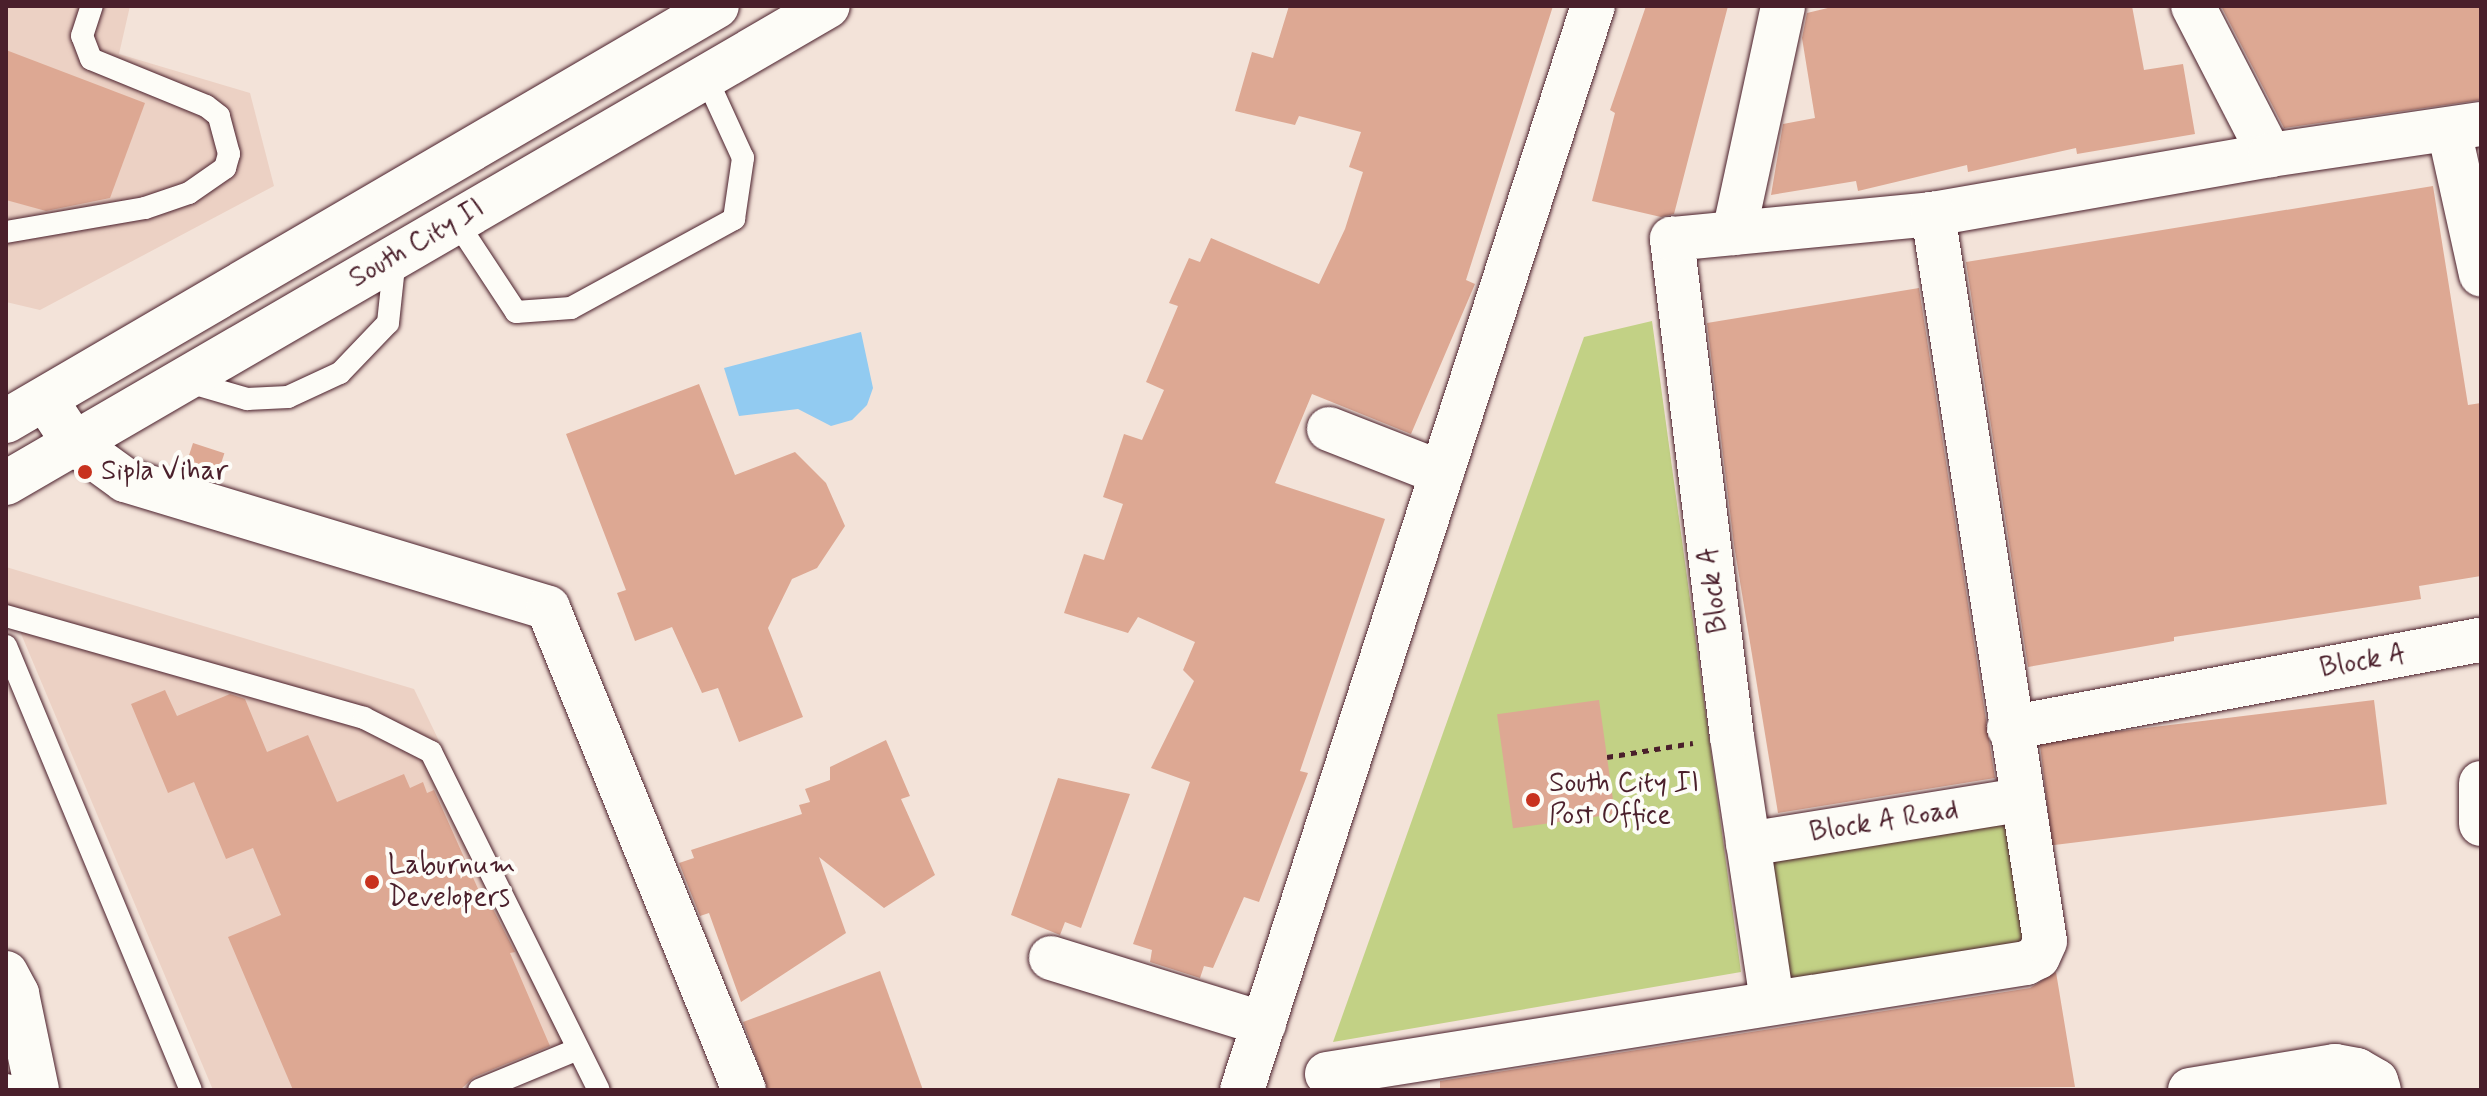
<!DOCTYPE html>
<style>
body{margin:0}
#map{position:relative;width:2487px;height:1096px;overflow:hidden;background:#f3e3d9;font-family:Mynerve,sans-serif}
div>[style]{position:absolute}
.built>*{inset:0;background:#ecd1c4}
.green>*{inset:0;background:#c2d185;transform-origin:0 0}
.water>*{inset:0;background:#92cbf1}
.building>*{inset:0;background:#dda893;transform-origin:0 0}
.path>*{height:5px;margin-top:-2.5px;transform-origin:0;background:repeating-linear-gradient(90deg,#4a1f2b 0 6px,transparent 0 12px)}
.roads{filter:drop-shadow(0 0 2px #4a1f2b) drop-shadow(0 0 2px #4a1f2b)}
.lane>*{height:22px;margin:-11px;padding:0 11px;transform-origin:11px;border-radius:11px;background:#fdfcf7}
.street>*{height:44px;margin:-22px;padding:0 22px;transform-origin:22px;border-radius:22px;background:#fdfcf7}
.secondary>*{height:44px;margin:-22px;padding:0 22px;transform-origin:22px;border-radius:22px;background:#fdfcf7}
.dots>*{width:22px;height:22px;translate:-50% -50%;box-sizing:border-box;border:4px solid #fdfcf7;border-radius:50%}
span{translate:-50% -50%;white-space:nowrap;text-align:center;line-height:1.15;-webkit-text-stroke:8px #fdfcf7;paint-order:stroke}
.street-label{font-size:28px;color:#4a1f2b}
.poi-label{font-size:28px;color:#4a1f2b}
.left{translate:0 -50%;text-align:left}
.frame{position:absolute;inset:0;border:8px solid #4a1f2b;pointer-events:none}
</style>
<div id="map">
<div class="built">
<div style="clip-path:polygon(6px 6px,130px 6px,119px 54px,250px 93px,274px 186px,40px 310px,6px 302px)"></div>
<div style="clip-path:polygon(6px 567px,414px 689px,584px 1042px,477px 1090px,213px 1090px,6px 598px)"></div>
</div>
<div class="green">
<div style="clip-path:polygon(1652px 321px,1741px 972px,1333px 1042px,1584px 337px)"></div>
<div style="left:2015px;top:821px;width:125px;height:254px;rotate:81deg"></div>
</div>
<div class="water">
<div style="clip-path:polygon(861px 332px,873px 388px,867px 405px,852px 420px,831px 426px,798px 409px,739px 416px,724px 368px)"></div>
</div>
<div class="building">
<div style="clip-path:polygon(1289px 6px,1553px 6px,1466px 280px,1475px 284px,1411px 434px,1312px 394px,1275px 483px,1385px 519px,1300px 771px,1308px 773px,1259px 902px,1244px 897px,1213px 968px,1204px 966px,1200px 978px,1150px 962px,1152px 950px,1133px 944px,1190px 782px,1151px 768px,1194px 681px,1183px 670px,1195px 642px,1138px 617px,1128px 633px,1064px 613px,1084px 554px,1104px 560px,1123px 504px,1103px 497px,1124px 434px,1142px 440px,1164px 390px,1146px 382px,1178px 306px,1169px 303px,1189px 258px,1200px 262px,1211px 238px,1319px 284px,1345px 229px,1363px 172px,1349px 167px,1361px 132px,1299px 116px,1295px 125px,1235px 111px,1252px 52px,1273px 58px)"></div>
<div style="clip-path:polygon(1646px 6px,1728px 6px,1674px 214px,1661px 217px,1592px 201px,1615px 113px,1610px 110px)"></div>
<div style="clip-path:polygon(1836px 6px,2132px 6px,2144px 70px,2183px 64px,2195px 134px,2077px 154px,2076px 148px,1968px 172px,1967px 165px,1858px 191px,1856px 181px,1771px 195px,1783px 124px,1815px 118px,1802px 38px,1807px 13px)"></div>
<div style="clip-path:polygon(2221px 6px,2481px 6px,2481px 100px,2284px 128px)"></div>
<div style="clip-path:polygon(6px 50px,145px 103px,110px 198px,46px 211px,6px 200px)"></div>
<div style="clip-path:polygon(2433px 186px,2468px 405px,2481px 403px,2481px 576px,2419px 586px,2421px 599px,2174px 637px,2174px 641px,2028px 667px,1966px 262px)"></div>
<div style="clip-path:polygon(1919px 288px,1995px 778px,1778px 813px,1734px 545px,1707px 323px)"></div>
<div style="clip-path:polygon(699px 384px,735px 475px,795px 452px,826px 483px,845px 526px,817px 568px,792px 579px,768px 628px,803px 717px,739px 742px,718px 688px,702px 693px,672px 627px,635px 641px,617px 593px,626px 590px,566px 434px)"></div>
<div style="left:193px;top:443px;width:33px;height:30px;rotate:18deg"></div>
<div style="clip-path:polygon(165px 690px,177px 716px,230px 694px,245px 699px,267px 752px,308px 735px,337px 802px,404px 774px,410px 788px,423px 782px,427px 793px,434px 790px,487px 909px,492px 907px,515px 952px,510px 953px,550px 1046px,474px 1077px,460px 1090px,293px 1090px,228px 937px,281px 915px,253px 848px,226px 859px,194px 782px,168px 793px,131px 704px)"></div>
<div style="left:1599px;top:700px;width:115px;height:103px;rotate:82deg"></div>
<div style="left:2374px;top:700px;width:105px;height:337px;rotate:83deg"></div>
<div style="clip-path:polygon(886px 740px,910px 796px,901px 799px,935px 875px,884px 908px,819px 857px,846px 933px,741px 1002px,709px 913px,700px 916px,679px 863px,694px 858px,691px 850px,802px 814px,799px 805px,810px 802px,805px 789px,830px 780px,830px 767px)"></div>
<div style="clip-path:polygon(1058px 778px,1130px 794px,1081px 928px,1065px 922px,1060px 935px,1011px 915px)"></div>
<div style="clip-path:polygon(880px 971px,923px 1090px,768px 1090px,743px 1022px)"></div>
<div style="clip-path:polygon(2056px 972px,2075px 1087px,1440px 1090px,1440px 1081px,2030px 988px)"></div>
</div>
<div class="path">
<div style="left:1607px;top:757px;width:87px;rotate:-9.2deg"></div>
</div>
<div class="roads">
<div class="lane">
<div style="left:456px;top:221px;width:109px;rotate:56.6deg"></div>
<div style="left:516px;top:312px;width:55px;rotate:-4.2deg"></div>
<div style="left:571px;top:308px;width:186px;rotate:-28.6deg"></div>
<div style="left:734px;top:219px;width:62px;rotate:-81.6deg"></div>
<div style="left:743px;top:158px;width:89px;rotate:-114.6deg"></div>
<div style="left:6px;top:232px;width:141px;rotate:-9.8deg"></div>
<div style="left:145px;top:208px;width:46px;rotate:-18.8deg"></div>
<div style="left:189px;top:193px;width:44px;rotate:-34.8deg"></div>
<div style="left:225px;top:168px;width:15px;rotate:-74deg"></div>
<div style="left:229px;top:154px;width:39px;rotate:-105deg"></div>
<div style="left:219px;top:116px;width:16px;rotate:-142deg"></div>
<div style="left:206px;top:106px;width:124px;rotate:-157.8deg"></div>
<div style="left:91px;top:59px;width:25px;rotate:-111deg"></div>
<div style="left:82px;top:36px;width:32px;rotate:-72deg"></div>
<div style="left:185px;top:381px;width:65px;rotate:16.2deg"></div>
<div style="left:247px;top:399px;width:41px;rotate:-2.8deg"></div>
<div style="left:288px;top:397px;width:57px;rotate:-24.8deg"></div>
<div style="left:340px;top:373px;width:69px;rotate:-46.2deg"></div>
<div style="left:388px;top:323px;width:66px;rotate:-83.9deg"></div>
<div style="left:6px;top:616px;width:372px;rotate:15.9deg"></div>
<div style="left:364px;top:718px;width:75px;rotate:26.9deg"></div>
<div style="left:431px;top:752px;width:377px;rotate:63.6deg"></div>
<div style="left:6px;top:646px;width:481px;rotate:67.4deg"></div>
<div style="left:6px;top:1085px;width:20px;rotate:15deg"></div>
<div style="left:479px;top:1090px;width:107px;rotate:-22.5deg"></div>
</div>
<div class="street">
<div style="left:2193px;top:6px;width:168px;rotate:62.7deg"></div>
<div style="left:2449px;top:130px;width:148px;rotate:77.5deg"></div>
<div style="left:1734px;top:233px;width:232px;rotate:-77.8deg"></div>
<div style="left:45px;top:399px;width:53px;rotate:56.6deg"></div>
<div style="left:74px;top:443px;width:63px;rotate:36deg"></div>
<div style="left:125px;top:480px;width:442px;rotate:16.8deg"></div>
<div style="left:548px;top:608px;width:520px;rotate:67.87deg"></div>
<div style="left:1329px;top:429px;width:121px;rotate:21.3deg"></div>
<div style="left:2009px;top:728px;width:480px;rotate:-10.6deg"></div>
<div style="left:2481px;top:783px;width:41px;rotate:90deg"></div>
<div style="left:1748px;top:844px;width:276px;rotate:-9.2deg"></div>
<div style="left:1051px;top:958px;width:223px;rotate:17.2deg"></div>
<div style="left:6px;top:973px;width:24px;rotate:62deg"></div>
<div style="left:17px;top:994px;width:98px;rotate:78.2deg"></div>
<div style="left:1772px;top:1001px;width:267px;rotate:-98.6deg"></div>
<div style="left:1732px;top:737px;width:502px;rotate:-96.87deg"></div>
<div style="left:1672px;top:239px;width:262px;rotate:-5.5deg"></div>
<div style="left:1933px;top:214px;width:342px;rotate:-9.9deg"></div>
<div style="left:2270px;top:155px;width:213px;rotate:-8.4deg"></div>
<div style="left:1327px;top:1074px;width:708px;rotate:-9.02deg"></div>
<div style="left:2026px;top:963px;width:13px;rotate:-27deg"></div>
<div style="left:2038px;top:957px;width:17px;rotate:-66deg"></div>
<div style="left:2045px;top:941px;width:736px;rotate:-98.76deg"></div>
<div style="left:1242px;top:1090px;width:1139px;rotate:-72.06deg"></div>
<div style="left:2190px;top:1090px;width:147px;rotate:-9.4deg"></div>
<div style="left:2335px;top:1066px;width:22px;rotate:10deg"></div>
<div style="left:2357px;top:1070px;width:22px;rotate:30deg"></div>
<div style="left:2376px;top:1081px;width:9px;rotate:72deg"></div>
</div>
<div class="secondary">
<div style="left:6px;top:421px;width:823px;rotate:-30.27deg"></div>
<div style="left:6px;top:483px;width:950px;rotate:-30.13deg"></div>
</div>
</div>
<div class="dots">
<div style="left:85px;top:472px;background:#c8321e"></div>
<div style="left:1533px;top:800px;background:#c8321e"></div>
<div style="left:372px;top:882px;background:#c8321e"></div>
</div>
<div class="street-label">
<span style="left:417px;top:244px;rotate:-30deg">South City II</span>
<span style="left:1714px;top:590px;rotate:-97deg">Block A</span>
<span style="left:2363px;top:662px;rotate:-10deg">Block A</span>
<span style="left:1884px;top:822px;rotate:-9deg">Block A Road</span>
</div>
<div class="poi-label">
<span class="left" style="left:101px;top:472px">Sipla Vihar</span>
<span class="left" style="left:1549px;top:800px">South City II<br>Post Office</span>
<span class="left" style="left:388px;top:882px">Laburnum<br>Developers</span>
</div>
<div class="frame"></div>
</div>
